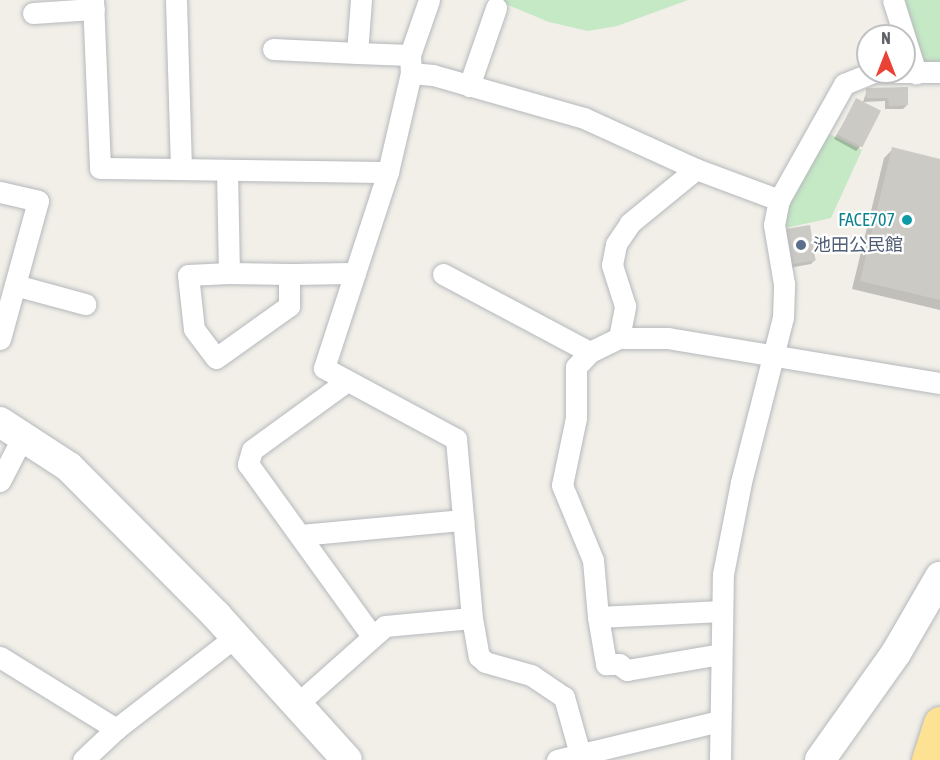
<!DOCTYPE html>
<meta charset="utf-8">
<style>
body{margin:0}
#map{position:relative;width:940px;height:760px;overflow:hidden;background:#f1efe8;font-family:"Asap Condensed","Noto Sans JP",sans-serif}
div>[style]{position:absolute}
.green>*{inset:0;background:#c5e8c5}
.shadow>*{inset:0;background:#0003}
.building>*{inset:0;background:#cccac5;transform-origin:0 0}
.roads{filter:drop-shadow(0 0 2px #b5b8bc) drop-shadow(0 0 2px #b5b8bc)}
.street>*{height:21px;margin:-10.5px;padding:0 10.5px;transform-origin:10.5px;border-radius:10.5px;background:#fff}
.secondary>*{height:30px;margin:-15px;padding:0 15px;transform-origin:15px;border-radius:15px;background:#fff}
.highway>*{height:33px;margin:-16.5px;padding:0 16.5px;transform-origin:16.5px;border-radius:16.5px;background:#fde293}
.dots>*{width:16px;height:16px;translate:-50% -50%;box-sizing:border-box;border:3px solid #fff;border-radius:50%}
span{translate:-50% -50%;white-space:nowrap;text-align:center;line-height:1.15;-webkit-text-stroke:4.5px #fff;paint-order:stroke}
.culture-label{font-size:18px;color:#0d838f}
.right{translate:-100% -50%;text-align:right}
.service-label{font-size:18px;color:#4e5e75}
.left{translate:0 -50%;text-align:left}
.north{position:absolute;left:856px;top:24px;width:60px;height:60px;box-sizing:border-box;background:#fff;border:2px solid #bfc1c3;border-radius:50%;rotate:0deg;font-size:16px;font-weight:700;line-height:24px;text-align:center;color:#5f6368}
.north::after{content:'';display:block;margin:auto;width:21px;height:27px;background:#ea4335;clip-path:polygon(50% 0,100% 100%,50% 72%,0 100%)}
</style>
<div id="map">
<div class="green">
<div style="clip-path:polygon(496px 0,688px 0,617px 26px,588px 31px,549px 22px)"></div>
<div style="clip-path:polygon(898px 0,940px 0,940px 65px,922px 64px)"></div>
<div style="clip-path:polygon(828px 133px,862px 150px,831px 218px,786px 228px,788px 202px)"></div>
</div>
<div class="shadow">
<div style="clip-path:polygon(867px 90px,907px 105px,903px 109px,885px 109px,885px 101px,863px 102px)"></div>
<div style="clip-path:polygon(857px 100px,860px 147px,856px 151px,834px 139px)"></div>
<div style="clip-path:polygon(893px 149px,940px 161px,940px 310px,852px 289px,884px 158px)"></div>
<div style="clip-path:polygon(787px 231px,815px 260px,811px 264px,789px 268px,783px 235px)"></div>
</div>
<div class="building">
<div style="clip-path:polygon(908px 87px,908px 105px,889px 106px,888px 98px,866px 98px,866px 88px)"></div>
<div style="left:856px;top:98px;width:28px;height:41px;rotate:27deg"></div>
<div style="clip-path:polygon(892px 147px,940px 159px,940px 300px,860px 281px)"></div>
<div style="left:810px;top:225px;width:36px;height:25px;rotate:81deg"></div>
</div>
<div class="roads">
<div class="street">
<div style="left:93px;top:0;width:168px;rotate:87.6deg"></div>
<div style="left:100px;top:168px;width:288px;rotate:0.8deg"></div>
<div style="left:176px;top:0;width:169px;rotate:88.3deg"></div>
<div style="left:361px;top:0;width:53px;rotate:94.3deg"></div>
<div style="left:357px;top:53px;width:53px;rotate:2.2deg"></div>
<div style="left:429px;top:0;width:58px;rotate:109.1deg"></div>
<div style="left:410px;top:55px;width:18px;rotate:87deg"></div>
<div style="left:411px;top:73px;width:102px;rotate:103.1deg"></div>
<div style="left:388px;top:172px;width:206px;rotate:108.1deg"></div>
<div style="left:324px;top:368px;width:150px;rotate:28.3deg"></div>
<div style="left:456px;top:439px;width:180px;rotate:84.9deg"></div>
<div style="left:472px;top:618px;width:39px;rotate:80deg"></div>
<div style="left:479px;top:656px;width:8px;rotate:45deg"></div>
<div style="left:485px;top:662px;width:48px;rotate:15.8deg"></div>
<div style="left:531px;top:675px;width:40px;rotate:34deg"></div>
<div style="left:564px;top:697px;width:59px;rotate:74.3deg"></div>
<div style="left:893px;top:0;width:77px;rotate:72.5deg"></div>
<div style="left:33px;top:13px;width:61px;rotate:-3.8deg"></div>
<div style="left:273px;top:49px;width:84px;rotate:2.7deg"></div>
<div style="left:411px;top:73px;width:22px;rotate:5deg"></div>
<div style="left:433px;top:75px;width:157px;rotate:15.9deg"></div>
<div style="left:584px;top:118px;width:123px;rotate:24.5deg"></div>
<div style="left:696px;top:169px;width:89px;rotate:20.5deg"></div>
<div style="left:469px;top:86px;width:83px;rotate:-70.9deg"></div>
<div style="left:227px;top:170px;width:103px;rotate:88.9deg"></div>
<div style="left:229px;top:273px;width:41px;rotate:177.2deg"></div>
<div style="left:188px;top:275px;width:54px;rotate:83.7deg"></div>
<div style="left:194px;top:329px;width:36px;rotate:53deg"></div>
<div style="left:216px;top:358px;width:90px;rotate:-35.5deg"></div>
<div style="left:289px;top:306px;width:32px;rotate:-90deg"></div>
<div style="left:289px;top:274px;width:60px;rotate:-179deg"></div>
<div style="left:0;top:192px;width:39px;rotate:13deg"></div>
<div style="left:38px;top:201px;width:143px;rotate:105.4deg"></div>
<div style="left:289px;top:274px;width:66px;rotate:-0.9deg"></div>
<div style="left:443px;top:274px;width:166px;rotate:28deg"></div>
<div style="left:15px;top:285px;width:73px;rotate:15.2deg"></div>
<div style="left:619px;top:338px;width:33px;rotate:-79deg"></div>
<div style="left:625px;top:306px;width:43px;rotate:-107.6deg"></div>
<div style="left:612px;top:265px;width:21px;rotate:-79deg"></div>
<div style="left:616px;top:244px;width:25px;rotate:-56deg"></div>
<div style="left:630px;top:223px;width:85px;rotate:-39.3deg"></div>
<div style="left:347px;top:381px;width:117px;rotate:144deg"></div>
<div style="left:252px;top:450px;width:15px;rotate:106deg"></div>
<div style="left:248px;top:464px;width:213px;rotate:54.2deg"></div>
<div style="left:0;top:481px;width:51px;rotate:-62.9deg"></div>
<div style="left:300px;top:535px;width:164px;rotate:-5.3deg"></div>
<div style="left:722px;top:611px;width:124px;rotate:177.2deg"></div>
<div style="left:598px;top:617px;width:57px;rotate:-95deg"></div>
<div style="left:593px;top:560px;width:81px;rotate:-112.5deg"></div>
<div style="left:562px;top:485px;width:68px;rotate:-78.2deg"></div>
<div style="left:576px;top:418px;width:51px;rotate:-90deg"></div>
<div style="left:576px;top:367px;width:21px;rotate:-47deg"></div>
<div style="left:590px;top:352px;width:32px;rotate:-26deg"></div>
<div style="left:619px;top:338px;width:49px"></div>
<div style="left:668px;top:338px;width:276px;rotate:9.4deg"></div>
<div style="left:598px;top:617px;width:48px;rotate:80.3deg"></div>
<div style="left:606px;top:664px;width:13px"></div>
<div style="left:619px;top:664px;width:10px;rotate:37deg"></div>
<div style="left:627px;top:670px;width:95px;rotate:-9.7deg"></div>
<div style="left:0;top:657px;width:137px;rotate:31.8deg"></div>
<div style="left:116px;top:729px;width:45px;rotate:136.8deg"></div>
<div style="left:295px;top:706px;width:120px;rotate:-41.6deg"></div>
<div style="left:385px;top:626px;width:87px;rotate:-5.3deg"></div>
<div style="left:116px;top:729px;width:150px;rotate:-37.7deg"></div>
<div style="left:557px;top:760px;width:167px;rotate:-13.5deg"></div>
<div style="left:720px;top:760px;width:186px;rotate:-89.1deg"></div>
<div style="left:723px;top:574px;width:94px;rotate:-78.9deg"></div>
<div style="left:741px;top:482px;width:170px;rotate:-75.7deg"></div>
<div style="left:783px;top:317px;width:33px;rotate:-88deg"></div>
<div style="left:784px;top:284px;width:60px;rotate:-99.6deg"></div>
<div style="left:774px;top:225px;width:25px;rotate:-79deg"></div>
<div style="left:779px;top:200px;width:133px;rotate:-60.7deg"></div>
<div style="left:844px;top:84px;width:31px;rotate:-22deg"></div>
<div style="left:873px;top:72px;width:67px"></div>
</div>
<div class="secondary">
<div style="left:0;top:422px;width:82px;rotate:33.1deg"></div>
<div style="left:69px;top:467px;width:209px;rotate:45.2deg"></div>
<div style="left:216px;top:615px;width:195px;rotate:47.9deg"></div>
<div style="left:820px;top:760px;width:131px;rotate:-54.6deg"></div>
<div style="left:896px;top:653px;width:88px;rotate:-59.9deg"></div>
</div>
<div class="highway">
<div style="left:928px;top:760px;width:39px;rotate:-72deg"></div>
</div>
</div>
<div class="dots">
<div style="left:907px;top:220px;background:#0f9aa8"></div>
<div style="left:801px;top:245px;background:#5c6f8a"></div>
</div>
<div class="culture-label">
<span class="right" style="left:895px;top:220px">FACE707</span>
</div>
<div class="service-label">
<span class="left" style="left:813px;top:245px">池田公民館</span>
</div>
<div class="north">N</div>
</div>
